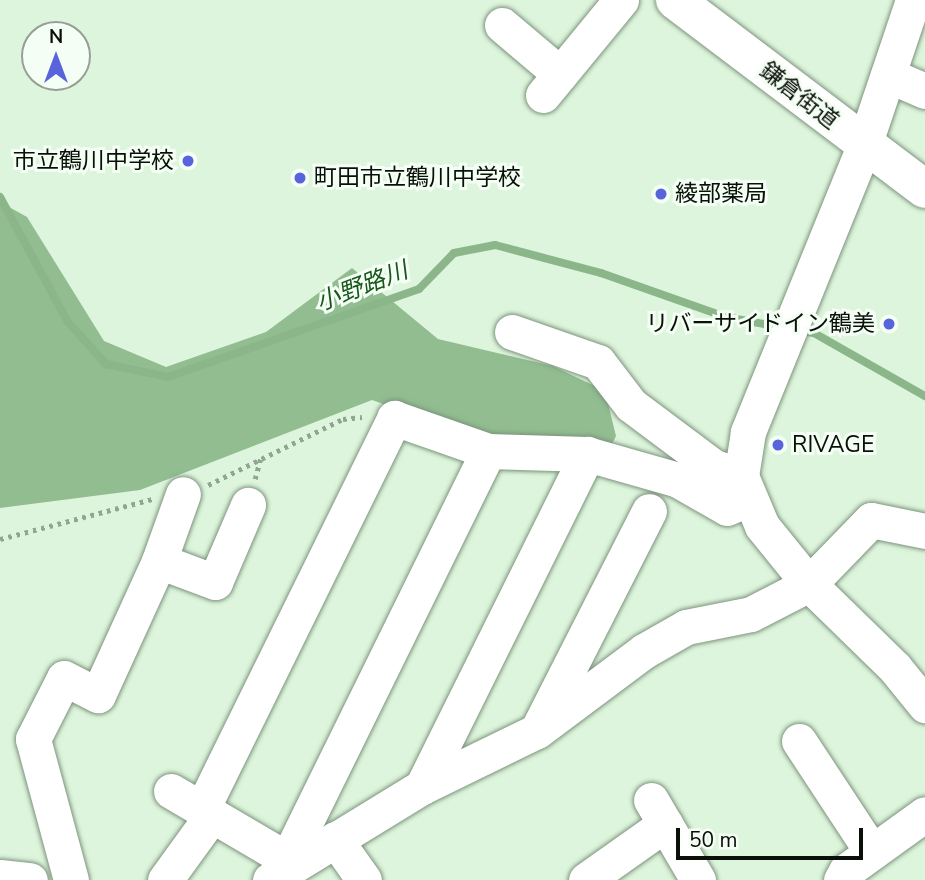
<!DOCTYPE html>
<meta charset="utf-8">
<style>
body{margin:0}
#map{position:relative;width:925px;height:880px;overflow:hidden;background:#ddf5dc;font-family:"Nunito Sans","Noto Sans JP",sans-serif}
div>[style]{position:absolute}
.forest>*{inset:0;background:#91bd90}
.stream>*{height:8px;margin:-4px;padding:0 4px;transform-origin:4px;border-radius:4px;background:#8ab689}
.path>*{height:4.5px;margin-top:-2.25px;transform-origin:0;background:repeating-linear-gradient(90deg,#93a592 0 3.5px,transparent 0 8.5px)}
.roads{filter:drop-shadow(0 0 2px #7d937d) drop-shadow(0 0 2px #7d937d)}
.minor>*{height:35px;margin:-17.5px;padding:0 17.5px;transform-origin:17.5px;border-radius:17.5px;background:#fff}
.major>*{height:38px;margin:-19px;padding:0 19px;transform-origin:19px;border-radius:19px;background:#fff}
.dots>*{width:19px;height:19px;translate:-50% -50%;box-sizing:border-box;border:4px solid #f4fef4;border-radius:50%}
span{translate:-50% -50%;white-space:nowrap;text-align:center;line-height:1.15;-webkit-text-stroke:6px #f4fef4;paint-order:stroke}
.street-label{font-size:23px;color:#081008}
.poi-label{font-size:23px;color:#081008}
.right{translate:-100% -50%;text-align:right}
.left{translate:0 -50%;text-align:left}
.water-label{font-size:24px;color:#18561d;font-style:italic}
.north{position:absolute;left:21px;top:21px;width:70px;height:70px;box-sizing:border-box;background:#f4fef4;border:2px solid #969f96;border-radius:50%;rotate:0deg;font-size:19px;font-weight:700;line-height:28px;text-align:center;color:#081008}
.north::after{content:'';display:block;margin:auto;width:24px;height:32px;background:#5764db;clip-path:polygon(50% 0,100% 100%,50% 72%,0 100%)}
.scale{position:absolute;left:676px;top:828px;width:187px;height:32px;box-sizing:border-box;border:4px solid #081008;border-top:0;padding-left:9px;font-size:21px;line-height:24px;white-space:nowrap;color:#081008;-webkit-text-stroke:5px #f4fef4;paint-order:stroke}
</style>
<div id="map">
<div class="forest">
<div style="clip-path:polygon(0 202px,27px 217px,104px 341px,166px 367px,266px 332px,352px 268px,438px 339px,553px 366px,605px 391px,616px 436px,611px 446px,476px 437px,372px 400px,140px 490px,0 508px)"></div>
</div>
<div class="stream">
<div style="left:0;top:197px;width:142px;rotate:61.5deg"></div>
<div style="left:68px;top:322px;width:57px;rotate:47.9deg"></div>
<div style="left:106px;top:364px;width:63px;rotate:11.8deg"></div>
<div style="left:168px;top:377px;width:266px;rotate:-19.3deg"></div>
<div style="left:419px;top:289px;width:50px;rotate:-45.8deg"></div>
<div style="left:454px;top:253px;width:42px;rotate:-11deg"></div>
<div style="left:495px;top:245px;width:110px;rotate:14.8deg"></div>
<div style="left:601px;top:273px;width:133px;rotate:19.4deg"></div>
<div style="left:726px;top:317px;width:55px;rotate:10.5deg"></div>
<div style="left:800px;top:331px;width:14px;rotate:8deg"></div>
<div style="left:814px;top:333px;width:128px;rotate:29.6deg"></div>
</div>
<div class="path">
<div style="left:255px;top:479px;width:23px;rotate:-75deg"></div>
<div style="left:208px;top:485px;width:150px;rotate:-26.1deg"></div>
<div style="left:343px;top:419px;width:19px;rotate:-6deg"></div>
<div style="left:0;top:539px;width:157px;rotate:-14.7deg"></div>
</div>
<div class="roads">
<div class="minor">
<div style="left:913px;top:0;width:154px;rotate:108.6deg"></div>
<div style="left:864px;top:146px;width:309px;rotate:112.1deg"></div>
<div style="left:748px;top:432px;width:45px;rotate:99deg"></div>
<div style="left:741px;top:476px;width:54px;rotate:67.2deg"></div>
<div style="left:762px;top:526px;width:75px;rotate:51deg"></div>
<div style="left:809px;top:584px;width:120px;rotate:44.3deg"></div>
<div style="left:895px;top:668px;width:48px;rotate:51deg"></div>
<div style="left:502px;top:25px;width:76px;rotate:40.2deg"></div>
<div style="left:888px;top:75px;width:40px;rotate:23.4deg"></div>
<div style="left:543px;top:95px;width:123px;rotate:-50.6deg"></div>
<div style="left:512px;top:332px;width:91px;rotate:19.2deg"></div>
<div style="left:598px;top:362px;width:54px;rotate:52.5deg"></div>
<div style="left:631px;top:405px;width:104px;rotate:36.8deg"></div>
<div style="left:714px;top:467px;width:28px;rotate:18deg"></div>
<div style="left:159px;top:561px;width:60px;rotate:20.6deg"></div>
<div style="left:215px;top:582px;width:84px;rotate:-66.8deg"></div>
<div style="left:540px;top:725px;width:240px;rotate:-63deg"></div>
<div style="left:799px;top:741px;width:133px;rotate:56.7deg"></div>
<div style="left:422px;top:787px;width:372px;rotate:-63.6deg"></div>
<div style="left:171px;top:791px;width:134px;rotate:30.4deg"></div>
<div style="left:651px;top:800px;width:93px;rotate:59.6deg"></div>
<div style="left:202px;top:809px;width:436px;rotate:-63.8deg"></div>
<div style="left:394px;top:418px;width:100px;rotate:19.3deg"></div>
<div style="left:488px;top:451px;width:99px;rotate:1.7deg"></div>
<div style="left:587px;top:454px;width:95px;rotate:15.9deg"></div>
<div style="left:678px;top:480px;width:56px;rotate:29.7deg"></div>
<div style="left:727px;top:508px;width:22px;rotate:-24deg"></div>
<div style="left:335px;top:839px;width:50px;rotate:54.7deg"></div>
<div style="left:281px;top:872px;width:469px;rotate:-63.8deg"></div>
<div style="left:0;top:877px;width:30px;rotate:6deg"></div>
<div style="left:71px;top:880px;width:146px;rotate:-105.1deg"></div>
<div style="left:33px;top:739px;width:68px;rotate:-63.1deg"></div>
<div style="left:64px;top:678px;width:38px;rotate:27deg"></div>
<div style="left:98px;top:695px;width:147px;rotate:-65.5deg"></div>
<div style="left:159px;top:561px;width:71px;rotate:-70.3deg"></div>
<div style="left:165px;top:880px;width:80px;rotate:-54.1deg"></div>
<div style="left:270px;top:880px;width:178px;rotate:-31.5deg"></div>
<div style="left:422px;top:787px;width:128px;rotate:-26deg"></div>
<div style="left:537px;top:731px;width:134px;rotate:-36.8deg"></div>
<div style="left:644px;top:651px;width:48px;rotate:-29.7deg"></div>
<div style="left:686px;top:627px;width:66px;rotate:-11.3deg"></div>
<div style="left:751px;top:614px;width:65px;rotate:-27.3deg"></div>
<div style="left:809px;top:584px;width:89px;rotate:-45.9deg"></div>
<div style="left:871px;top:520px;width:55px;rotate:11.5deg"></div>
<div style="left:586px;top:880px;width:97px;rotate:-35.3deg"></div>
<div style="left:841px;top:880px;width:10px;rotate:-61deg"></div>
<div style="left:846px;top:871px;width:97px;rotate:-35.8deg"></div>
</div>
<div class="major">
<div style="left:675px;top:0;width:313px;rotate:37.1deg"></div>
</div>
</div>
<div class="dots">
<div style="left:188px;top:161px;background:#5764db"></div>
<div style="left:300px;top:178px;background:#5764db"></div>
<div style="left:661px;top:194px;background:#5764db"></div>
<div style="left:889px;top:324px;background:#5764db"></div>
<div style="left:778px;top:445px;background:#5764db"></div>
</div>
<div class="street-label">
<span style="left:799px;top:96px;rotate:38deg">鎌倉街道</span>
</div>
<div class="poi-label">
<span class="right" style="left:174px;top:161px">市立鶴川中学校</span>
<span class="left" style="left:314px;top:178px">町田市立鶴川中学校</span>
<span class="left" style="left:675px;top:194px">綾部薬局</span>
<span class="right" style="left:875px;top:324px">リバーサイドイン鶴美</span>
<span class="left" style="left:792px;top:445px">RIVAGE</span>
</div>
<div class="water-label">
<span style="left:362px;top:287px;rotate:-21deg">小野路川</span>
</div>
<div class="north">N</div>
<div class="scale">50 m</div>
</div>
